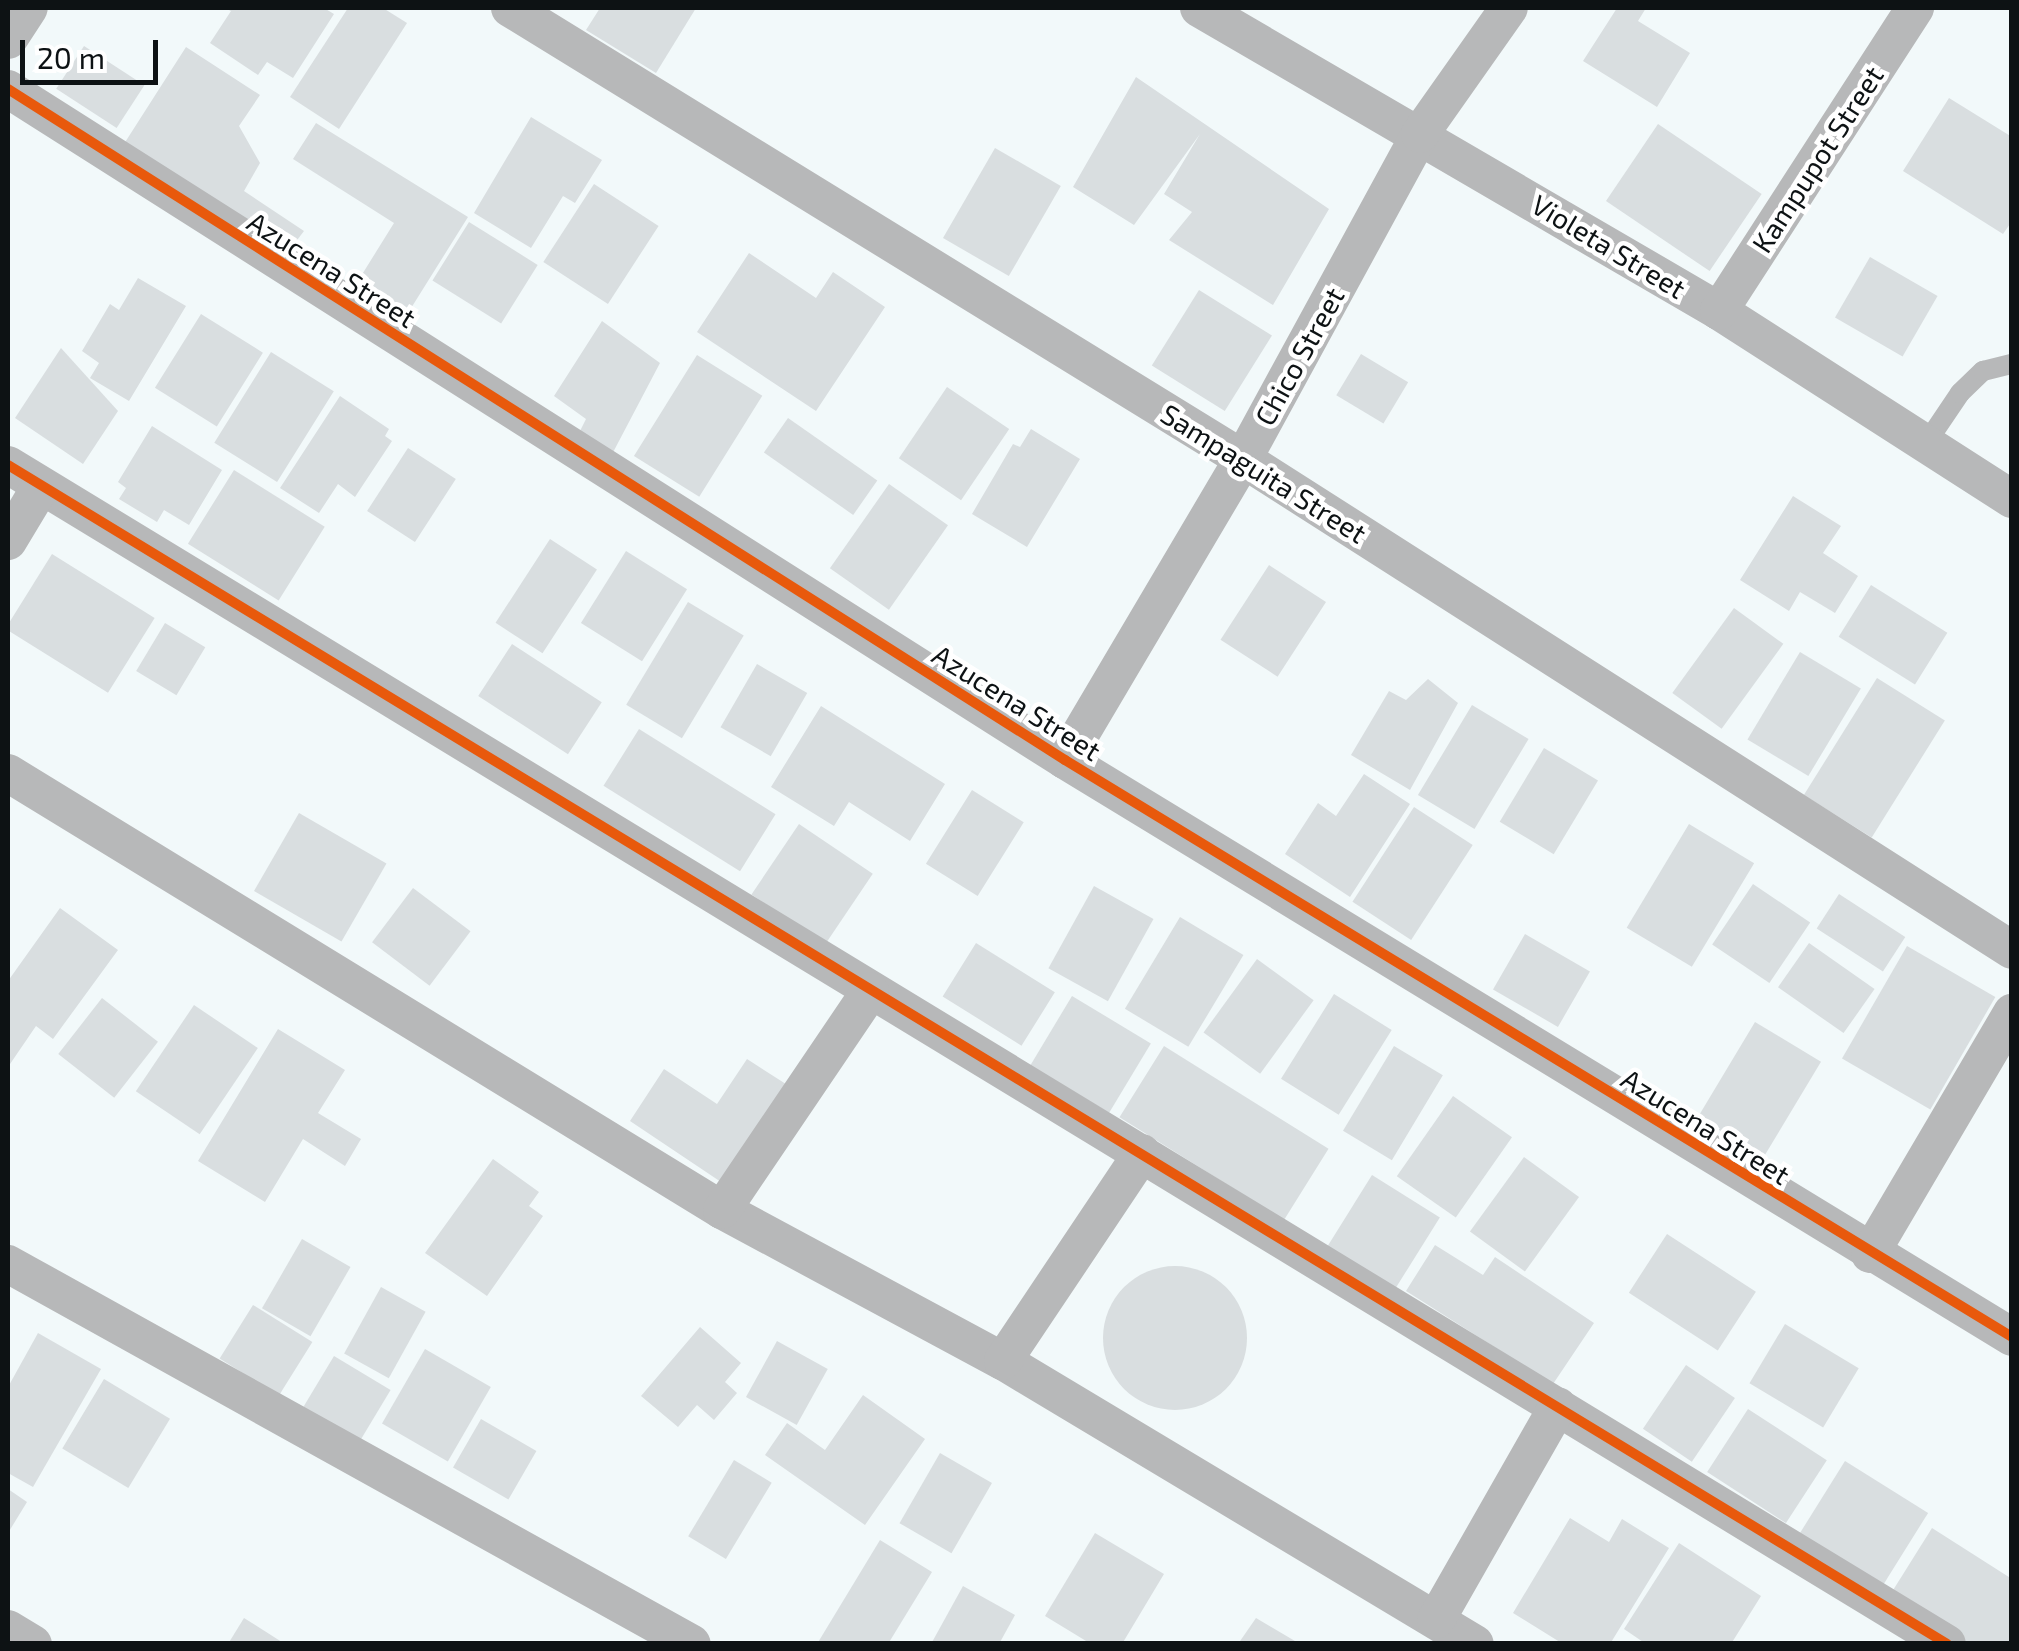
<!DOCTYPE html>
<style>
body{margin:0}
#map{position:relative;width:2019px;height:1651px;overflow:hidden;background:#f2f9fa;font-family:"Exo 2",sans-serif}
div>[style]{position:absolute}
.building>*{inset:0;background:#d9dee0;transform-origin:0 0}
.round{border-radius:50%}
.service>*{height:20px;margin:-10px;padding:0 10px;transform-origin:10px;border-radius:10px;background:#b7b8b9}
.minor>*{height:38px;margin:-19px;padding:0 19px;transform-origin:19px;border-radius:19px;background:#b7b8b9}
.cycleway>*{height:10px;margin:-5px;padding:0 5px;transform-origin:5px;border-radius:5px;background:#e8590c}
span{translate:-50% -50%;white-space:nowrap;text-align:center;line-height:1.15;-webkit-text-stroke:9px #fff;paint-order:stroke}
.street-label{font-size:28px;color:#0d1214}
.frame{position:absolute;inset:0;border:10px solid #0d1214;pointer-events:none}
.scale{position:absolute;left:20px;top:40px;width:138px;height:45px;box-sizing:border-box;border:5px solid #0d1214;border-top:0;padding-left:12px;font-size:30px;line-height:35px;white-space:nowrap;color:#0d1214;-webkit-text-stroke:8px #fff;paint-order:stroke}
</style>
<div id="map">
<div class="building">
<div style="clip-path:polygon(225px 8px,324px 8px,334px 14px,293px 78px,267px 62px,258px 75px,210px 43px,231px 11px)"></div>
<div style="clip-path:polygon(348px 8px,383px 8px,407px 23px,339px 129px,290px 97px)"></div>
<div style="clip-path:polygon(600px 8px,696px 8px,656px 73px,586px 30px)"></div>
<div style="clip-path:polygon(1617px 8px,1646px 8px,1638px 21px,1690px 53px,1657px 107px,1583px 61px)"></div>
<div style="left:84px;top:46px;width:72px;height:51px;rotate:33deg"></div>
<div style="clip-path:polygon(186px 47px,260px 95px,239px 126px,260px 163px,244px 191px,304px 231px,285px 256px,122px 147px)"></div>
<div style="clip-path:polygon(1136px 77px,1329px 209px,1273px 305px,1169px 240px,1192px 212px,1164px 194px,1200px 134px,1134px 225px,1073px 187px)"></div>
<div style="clip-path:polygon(1949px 98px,2012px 137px,2012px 221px,2003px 234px,1903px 171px)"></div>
<div style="clip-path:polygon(531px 117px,602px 160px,575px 203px,563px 196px,531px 248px,474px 213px)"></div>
<div style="clip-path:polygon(316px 123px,468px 217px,398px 329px,348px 297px,394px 223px,293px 159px)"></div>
<div style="left:1658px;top:124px;width:125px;height:93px;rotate:34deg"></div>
<div style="left:995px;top:148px;width:76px;height:104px;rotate:30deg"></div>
<div style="left:594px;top:184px;width:77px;height:93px;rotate:33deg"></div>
<div style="left:469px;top:222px;width:81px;height:69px;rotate:32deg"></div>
<div style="clip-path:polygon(749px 253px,816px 298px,833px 272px,885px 307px,816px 411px,697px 332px)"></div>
<div style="left:1870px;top:257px;width:78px;height:70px;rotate:30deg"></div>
<div style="clip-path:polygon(138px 278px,186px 306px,129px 401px,90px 378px,99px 363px,82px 351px,110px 304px,119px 310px)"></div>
<div style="left:1199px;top:290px;width:86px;height:89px;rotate:32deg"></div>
<div style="left:201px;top:314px;width:73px;height:87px;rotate:32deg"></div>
<div style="clip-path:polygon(602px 321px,660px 363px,609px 460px,577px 437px,586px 419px,554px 396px)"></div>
<div style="clip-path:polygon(61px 348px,118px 411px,83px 464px,15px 418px)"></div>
<div style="left:271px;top:352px;width:74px;height:107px;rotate:32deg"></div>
<div style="left:1361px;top:354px;width:55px;height:48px;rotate:31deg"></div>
<div style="left:697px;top:355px;width:77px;height:119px;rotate:32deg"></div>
<div style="left:947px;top:387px;width:75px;height:86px;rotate:34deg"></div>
<div style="clip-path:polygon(340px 396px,389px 429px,385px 436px,392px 441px,355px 497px,338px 484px,319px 513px,280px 488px)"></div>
<div style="left:788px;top:418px;width:109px;height:42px;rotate:35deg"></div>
<div style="clip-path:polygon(152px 426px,222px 470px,189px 525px,164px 510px,157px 522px,119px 499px,126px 488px,118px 482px)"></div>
<div style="clip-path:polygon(1031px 429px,1080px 459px,1027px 547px,972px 514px,1013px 444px,1020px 447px)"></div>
<div style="left:408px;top:448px;width:57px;height:75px;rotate:33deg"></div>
<div style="left:234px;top:470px;width:107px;height:87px;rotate:32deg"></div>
<div style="left:889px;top:484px;width:72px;height:103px;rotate:35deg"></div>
<div style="clip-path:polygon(1793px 496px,1841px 526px,1823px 553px,1858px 576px,1835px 613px,1800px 592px,1789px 611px,1740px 580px)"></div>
<div style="left:550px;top:539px;width:56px;height:100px;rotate:33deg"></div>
<div style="left:626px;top:551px;width:72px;height:85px;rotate:32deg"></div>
<div style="left:52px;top:554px;width:121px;height:88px;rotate:32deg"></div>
<div style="left:1269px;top:565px;width:68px;height:89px;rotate:33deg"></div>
<div style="left:1871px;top:585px;width:90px;height:61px;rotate:32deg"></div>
<div style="left:688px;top:602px;width:65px;height:120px;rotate:31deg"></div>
<div style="left:1734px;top:608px;width:61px;height:105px;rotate:36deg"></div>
<div style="left:165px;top:623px;width:47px;height:56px;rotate:31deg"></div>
<div style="left:512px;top:644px;width:107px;height:62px;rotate:33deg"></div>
<div style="left:1800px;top:652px;width:71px;height:102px;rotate:31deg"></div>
<div style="left:757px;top:664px;width:58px;height:73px;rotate:30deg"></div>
<div style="left:1877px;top:678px;width:80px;height:138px;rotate:32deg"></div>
<div style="clip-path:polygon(1428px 679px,1458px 703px,1410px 790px,1351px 755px,1389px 691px,1406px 700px)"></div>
<div style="left:1472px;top:705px;width:66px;height:105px;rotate:31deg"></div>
<div style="clip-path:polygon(821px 706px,945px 784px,910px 841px,849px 802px,834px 826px,771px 787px)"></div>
<div style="left:639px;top:729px;width:161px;height:67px;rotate:32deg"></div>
<div style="left:1544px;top:748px;width:63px;height:86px;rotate:31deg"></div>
<div style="clip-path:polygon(1364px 774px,1410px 804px,1350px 897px,1285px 854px,1318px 803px,1336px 816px)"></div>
<div style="left:972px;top:790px;width:61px;height:87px;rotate:32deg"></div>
<div style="left:1414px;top:807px;width:70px;height:113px;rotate:33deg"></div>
<div style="left:299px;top:813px;width:101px;height:90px;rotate:30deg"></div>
<div style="left:799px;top:824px;width:89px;height:85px;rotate:34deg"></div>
<div style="left:1689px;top:824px;width:76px;height:121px;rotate:31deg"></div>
<div style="left:1753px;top:884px;width:69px;height:73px;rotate:34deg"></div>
<div style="left:1094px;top:886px;width:68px;height:94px;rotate:29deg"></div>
<div style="left:413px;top:888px;width:72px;height:68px;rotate:37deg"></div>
<div style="left:1839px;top:894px;width:79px;height:41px;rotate:33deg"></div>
<div style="clip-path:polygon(60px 908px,118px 950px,53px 1039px,36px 1026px,8px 1067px,8px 981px)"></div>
<div style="left:1180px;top:917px;width:74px;height:107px;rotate:31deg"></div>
<div style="left:1525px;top:934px;width:75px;height:64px;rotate:30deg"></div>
<div style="left:976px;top:943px;width:93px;height:63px;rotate:32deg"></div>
<div style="left:1809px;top:943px;width:80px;height:54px;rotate:35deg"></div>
<div style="left:1907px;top:946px;width:102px;height:130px;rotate:30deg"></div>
<div style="left:1257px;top:959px;width:70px;height:91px;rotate:36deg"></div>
<div style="left:1334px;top:994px;width:68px;height:100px;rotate:32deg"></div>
<div style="left:1072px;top:996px;width:92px;height:81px;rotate:31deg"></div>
<div style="left:102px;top:998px;width:71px;height:71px;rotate:38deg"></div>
<div style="left:194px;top:1005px;width:77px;height:104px;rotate:34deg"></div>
<div style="left:1755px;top:1022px;width:77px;height:111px;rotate:31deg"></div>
<div style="clip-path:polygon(278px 1029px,345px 1070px,318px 1113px,361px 1139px,345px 1166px,303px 1139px,265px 1202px,198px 1161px)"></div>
<div style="left:1164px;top:1046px;width:194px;height:84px;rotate:32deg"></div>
<div style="left:1394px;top:1046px;width:57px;height:99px;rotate:31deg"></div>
<div style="clip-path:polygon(747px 1059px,789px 1086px,724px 1184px,630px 1121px,664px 1069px,717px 1104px)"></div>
<div style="left:1453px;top:1096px;width:72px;height:98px;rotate:35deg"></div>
<div style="left:1524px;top:1157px;width:68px;height:92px;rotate:36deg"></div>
<div style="clip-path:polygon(493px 1159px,539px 1192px,529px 1206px,543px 1216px,487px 1296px,425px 1253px)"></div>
<div style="left:1372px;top:1175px;width:80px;height:88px;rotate:32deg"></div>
<div style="left:1667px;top:1234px;width:106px;height:70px;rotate:33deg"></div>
<div style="left:302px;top:1239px;width:56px;height:80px;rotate:30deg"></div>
<div style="clip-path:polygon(1435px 1245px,1483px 1275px,1495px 1257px,1594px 1323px,1553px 1384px,1406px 1291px)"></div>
<div class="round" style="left:1103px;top:1266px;width:144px;height:144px"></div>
<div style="left:381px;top:1287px;width:51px;height:76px;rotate:29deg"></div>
<div style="left:253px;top:1305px;width:70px;height:63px;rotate:32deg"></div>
<div style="left:1785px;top:1324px;width:86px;height:69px;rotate:31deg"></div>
<div style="clip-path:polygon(700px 1327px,741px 1363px,725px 1382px,737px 1393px,714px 1420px,697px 1405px,678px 1427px,641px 1396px)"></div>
<div style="clip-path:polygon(38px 1333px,101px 1369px,33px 1487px,8px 1473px,8px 1387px)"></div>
<div style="left:777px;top:1341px;width:58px;height:64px;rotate:29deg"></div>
<div style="left:425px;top:1349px;width:76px;height:86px;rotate:30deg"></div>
<div style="left:334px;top:1356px;width:66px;height:61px;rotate:31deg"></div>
<div style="left:1686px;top:1365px;width:59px;height:77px;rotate:34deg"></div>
<div style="left:104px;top:1379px;width:77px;height:81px;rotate:31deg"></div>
<div style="clip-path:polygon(863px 1395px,925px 1439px,865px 1525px,765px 1455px,787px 1423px,825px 1450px)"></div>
<div style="left:1748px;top:1409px;width:94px;height:75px;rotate:33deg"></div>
<div style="left:481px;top:1419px;width:64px;height:56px;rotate:30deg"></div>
<div style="left:940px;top:1453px;width:60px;height:81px;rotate:30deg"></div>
<div style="left:734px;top:1460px;width:44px;height:89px;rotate:31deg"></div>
<div style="left:1845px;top:1461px;width:98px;height:87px;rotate:32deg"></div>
<div style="clip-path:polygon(8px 1489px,27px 1502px,8px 1533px)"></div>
<div style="clip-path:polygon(1570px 1518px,1609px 1542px,1622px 1519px,1669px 1548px,1610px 1644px,1563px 1644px,1513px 1613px)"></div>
<div style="clip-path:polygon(1932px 1528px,2012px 1579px,2012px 1644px,1966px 1644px,1890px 1595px)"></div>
<div style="clip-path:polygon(1095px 1533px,1164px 1574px,1122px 1644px,1091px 1644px,1045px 1616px)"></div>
<div style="clip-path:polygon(880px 1540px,932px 1572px,888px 1644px,817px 1644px)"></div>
<div style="clip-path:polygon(1679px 1543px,1761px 1596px,1731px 1644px,1646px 1644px,1624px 1629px)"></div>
<div style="clip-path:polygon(963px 1586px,1015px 1615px,999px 1644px,931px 1644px)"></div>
<div style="clip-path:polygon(244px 1618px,285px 1644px,228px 1644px)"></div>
<div style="clip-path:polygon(1256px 1618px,1300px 1644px,1238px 1644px)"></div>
</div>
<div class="service">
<div style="left:1927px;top:442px;width:59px;rotate:-56deg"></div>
<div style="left:1960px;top:393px;width:32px;rotate:-44deg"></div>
<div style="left:1983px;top:371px;width:30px;rotate:-14deg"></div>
</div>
<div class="minor">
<div style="left:510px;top:8px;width:861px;rotate:31.6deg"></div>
<div style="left:1243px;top:459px;width:912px;rotate:32.56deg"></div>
<div style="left:1199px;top:8px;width:602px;rotate:30.23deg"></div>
<div style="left:1719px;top:311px;width:348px;rotate:32.7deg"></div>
<div style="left:8px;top:40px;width:38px;rotate:-57deg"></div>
<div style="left:8px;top:89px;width:1252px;rotate:32.41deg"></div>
<div style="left:1065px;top:760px;width:1109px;rotate:31.35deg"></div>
<div style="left:1719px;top:311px;width:361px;rotate:-57.1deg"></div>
<div style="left:8px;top:465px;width:2269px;rotate:31.3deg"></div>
<div style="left:8px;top:541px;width:64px;rotate:-59deg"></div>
<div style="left:1065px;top:760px;width:350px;rotate:-59.4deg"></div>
<div style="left:1243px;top:459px;width:370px;rotate:-61.4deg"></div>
<div style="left:1420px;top:134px;width:154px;rotate:-54.8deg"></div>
<div style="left:8px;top:773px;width:837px;rotate:31.47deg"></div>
<div style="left:722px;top:1210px;width:319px;rotate:28.3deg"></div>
<div style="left:1003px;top:1361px;width:550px;rotate:30.95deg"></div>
<div style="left:722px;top:1210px;width:264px;rotate:-55.9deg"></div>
<div style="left:1870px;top:1254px;width:280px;rotate:-59.5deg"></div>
<div style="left:8px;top:1264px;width:782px;rotate:29.05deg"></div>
<div style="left:1003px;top:1361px;width:250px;rotate:-56.2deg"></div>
<div style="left:1436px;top:1620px;width:246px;rotate:-60.3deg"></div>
<div style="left:8px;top:1629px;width:29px;rotate:31deg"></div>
</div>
<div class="cycleway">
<div style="left:8px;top:89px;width:1252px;rotate:32.41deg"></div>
<div style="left:1065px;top:760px;width:1109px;rotate:31.35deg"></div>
<div style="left:8px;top:465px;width:2269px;rotate:31.3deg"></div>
</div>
<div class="street-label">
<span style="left:1817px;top:159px;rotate:-57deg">Kampupot Street</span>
<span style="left:1609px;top:246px;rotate:31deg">Violeta Street</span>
<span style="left:332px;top:269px;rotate:32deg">Azucena Street</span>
<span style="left:1299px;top:356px;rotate:-61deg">Chico Street</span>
<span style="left:1264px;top:473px;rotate:32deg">Sampaguita Street</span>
<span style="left:1017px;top:702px;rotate:32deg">Azucena Street</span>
<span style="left:1706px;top:1126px;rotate:32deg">Azucena Street</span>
</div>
<div class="frame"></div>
<div class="scale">20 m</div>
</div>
